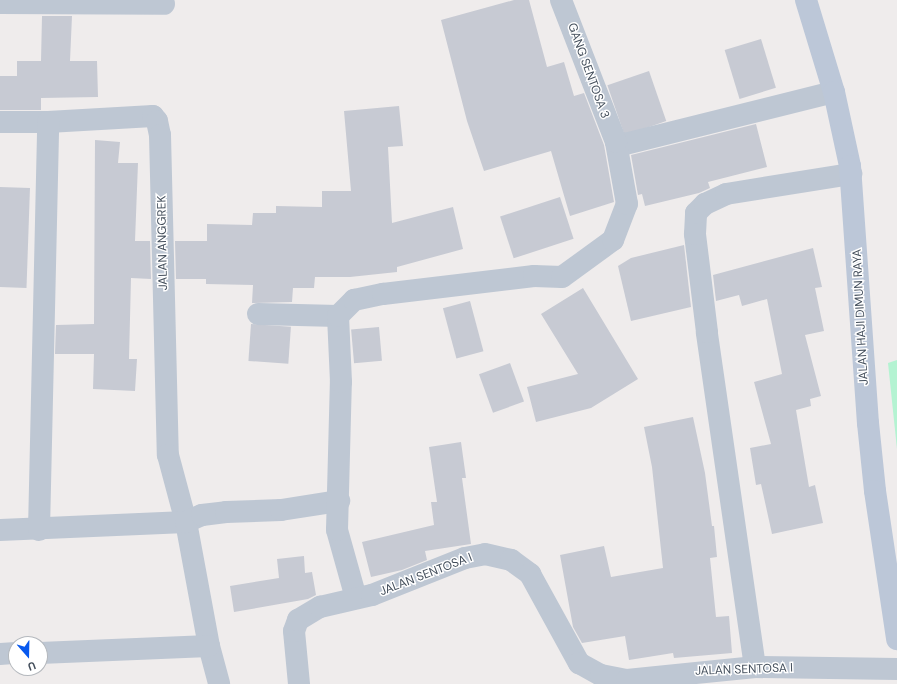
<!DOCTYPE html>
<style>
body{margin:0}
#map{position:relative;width:897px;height:684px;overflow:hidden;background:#efecec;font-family:"DM Sans",sans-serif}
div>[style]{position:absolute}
.green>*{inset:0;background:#b4f3d2}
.building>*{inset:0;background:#c7cad3;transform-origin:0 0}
.street>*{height:22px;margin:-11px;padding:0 11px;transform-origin:11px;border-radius:11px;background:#bec7d3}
.secondary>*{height:22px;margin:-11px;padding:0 11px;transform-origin:11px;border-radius:11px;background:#bcc7d8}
span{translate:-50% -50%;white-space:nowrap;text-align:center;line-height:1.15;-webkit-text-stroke:3px #fff;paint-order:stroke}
.street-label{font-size:12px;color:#434e5b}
.north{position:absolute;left:8px;top:636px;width:40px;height:40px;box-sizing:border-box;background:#fff;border:1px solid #b4b8bd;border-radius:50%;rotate:160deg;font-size:11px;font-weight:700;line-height:16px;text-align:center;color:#434e5b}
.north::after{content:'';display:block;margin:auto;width:14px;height:18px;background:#0758ee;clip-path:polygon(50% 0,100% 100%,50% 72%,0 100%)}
</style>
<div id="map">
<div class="green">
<div style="clip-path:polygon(897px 360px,897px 449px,888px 363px)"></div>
</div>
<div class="building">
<div style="clip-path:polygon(514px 0,529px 0,547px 67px,564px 62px,574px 96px,584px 93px,604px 145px,614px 202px,570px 216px,551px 151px,484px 171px,467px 121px,441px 20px)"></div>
<div style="clip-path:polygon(42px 16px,72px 16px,70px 61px,97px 61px,98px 97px,41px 98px,41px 110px,0 110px,0 76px,17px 76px,17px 61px,41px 61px)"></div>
<div style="left:761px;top:39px;width:51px;height:38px;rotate:73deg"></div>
<div style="left:649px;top:71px;width:53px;height:44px;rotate:71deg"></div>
<div style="clip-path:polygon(399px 106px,403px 146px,388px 147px,392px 223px,453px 207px,463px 249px,397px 267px,397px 272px,350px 277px,315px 277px,314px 288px,293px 288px,292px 302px,252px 303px,253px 285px,206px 284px,206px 279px,176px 279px,175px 241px,207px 241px,207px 224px,252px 225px,253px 213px,276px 213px,276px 206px,322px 207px,322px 191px,351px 191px,344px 111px)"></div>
<div style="clip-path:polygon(756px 124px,767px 167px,708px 182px,710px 188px,699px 193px,645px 206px,642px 194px,638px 195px,631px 155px)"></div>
<div style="clip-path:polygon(95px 140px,120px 142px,118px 163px,138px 163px,135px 241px,150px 241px,151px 279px,131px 278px,129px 359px,137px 359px,135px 391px,93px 389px,94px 354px,55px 354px,56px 325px,94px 324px)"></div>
<div style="left:0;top:187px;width:30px;height:100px;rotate:2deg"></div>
<div style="left:560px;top:197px;width:44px;height:63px;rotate:72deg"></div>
<div style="clip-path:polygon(684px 245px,691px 307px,631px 321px,618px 266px,631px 258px)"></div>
<div style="clip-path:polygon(813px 248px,822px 287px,815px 288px,824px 331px,805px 335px,821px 396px,810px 399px,811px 406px,796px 410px,809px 487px,815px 485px,823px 523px,772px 534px,761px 484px,756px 485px,750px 448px,771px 444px,754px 382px,782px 374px,767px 299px,742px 306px,739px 295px,716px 301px,713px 275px)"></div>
<div style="clip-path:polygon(583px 288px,638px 379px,591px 408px,536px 422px,527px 387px,578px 374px,541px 314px)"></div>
<div style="left:470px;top:301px;width:52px;height:28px;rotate:75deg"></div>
<div style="left:251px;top:324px;width:40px;height:37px;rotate:4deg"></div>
<div style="left:379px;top:327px;width:34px;height:28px;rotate:85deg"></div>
<div style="left:510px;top:363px;width:41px;height:33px;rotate:70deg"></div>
<div style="clip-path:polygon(693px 417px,705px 473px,712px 526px,714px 526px,717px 557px,710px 558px,716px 617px,729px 616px,732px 653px,674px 658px,673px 653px,629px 660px,625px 636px,582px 643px,573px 627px,560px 555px,604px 546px,611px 577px,663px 568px,652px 467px,644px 427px)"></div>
<div style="clip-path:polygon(461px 442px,466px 478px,462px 478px,471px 544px,425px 551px,427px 560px,402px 570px,371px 577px,362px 542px,434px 525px,431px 502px,437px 502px,429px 447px)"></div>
<div style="clip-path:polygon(304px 556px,305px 573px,312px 572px,316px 595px,308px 599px,234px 612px,230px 586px,279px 578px,277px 559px)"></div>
</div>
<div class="street">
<div style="left:0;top:3px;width:164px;rotate:0.3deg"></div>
<div style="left:0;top:122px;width:48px"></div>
<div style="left:48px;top:122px;width:105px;rotate:-3.3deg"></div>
<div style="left:153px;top:116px;width:6px;rotate:51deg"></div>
<div style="left:157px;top:121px;width:14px;rotate:78deg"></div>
<div style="left:160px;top:135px;width:320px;rotate:88.6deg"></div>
<div style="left:168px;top:455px;width:69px;rotate:75deg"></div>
<div style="left:186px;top:522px;width:126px;rotate:79.5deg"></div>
<div style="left:209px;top:646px;width:39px;rotate:75deg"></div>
<div style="left:616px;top:142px;width:9px;rotate:13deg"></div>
<div style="left:625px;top:144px;width:215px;rotate:-14deg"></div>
<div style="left:258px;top:314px;width:80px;rotate:1.4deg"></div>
<div style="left:0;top:530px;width:186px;rotate:-2.5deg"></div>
<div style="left:186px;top:522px;width:17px;rotate:-24deg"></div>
<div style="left:202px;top:515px;width:24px;rotate:-7deg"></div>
<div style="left:226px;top:512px;width:55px;rotate:-2.1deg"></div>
<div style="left:281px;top:510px;width:59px;rotate:-8.8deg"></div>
<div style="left:39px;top:530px;width:408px;rotate:-88.7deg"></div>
<div style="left:356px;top:598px;width:71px;rotate:-105.6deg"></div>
<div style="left:337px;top:530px;width:148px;rotate:-88.5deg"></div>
<div style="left:341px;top:382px;width:66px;rotate:-92.6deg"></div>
<div style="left:338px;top:316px;width:23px;rotate:-45deg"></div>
<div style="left:354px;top:300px;width:30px;rotate:-12deg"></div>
<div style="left:383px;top:294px;width:152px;rotate:-6.8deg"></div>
<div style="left:534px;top:276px;width:28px;rotate:2deg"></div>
<div style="left:562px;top:277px;width:63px;rotate:-36deg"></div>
<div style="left:613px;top:240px;width:39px;rotate:-69deg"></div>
<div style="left:627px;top:204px;width:63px;rotate:-100.1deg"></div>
<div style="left:616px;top:142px;width:152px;rotate:-111.2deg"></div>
<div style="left:40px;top:653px;width:169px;rotate:-2.4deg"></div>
<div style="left:0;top:654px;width:16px;rotate:-4deg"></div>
<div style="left:755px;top:667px;width:338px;rotate:-98.2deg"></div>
<div style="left:707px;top:332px;width:99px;rotate:-97deg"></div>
<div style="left:695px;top:234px;width:21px;rotate:-87deg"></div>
<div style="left:696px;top:213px;width:13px;rotate:-45deg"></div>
<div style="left:705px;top:204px;width:23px;rotate:-25deg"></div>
<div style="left:726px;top:194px;width:127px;rotate:-9.1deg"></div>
<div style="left:299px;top:684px;width:53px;rotate:-95.4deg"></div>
<div style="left:294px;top:631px;width:12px;rotate:-70deg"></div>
<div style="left:298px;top:620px;width:26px;rotate:-31deg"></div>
<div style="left:320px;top:607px;width:53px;rotate:-13deg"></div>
<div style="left:372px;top:595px;width:100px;rotate:-21.7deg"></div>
<div style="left:465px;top:558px;width:20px;rotate:-11deg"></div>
<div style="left:485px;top:554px;width:27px;rotate:13deg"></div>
<div style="left:511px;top:560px;width:24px;rotate:36deg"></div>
<div style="left:530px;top:574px;width:102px;rotate:61.2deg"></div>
<div style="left:579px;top:663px;width:25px;rotate:29deg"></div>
<div style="left:601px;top:675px;width:26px;rotate:11deg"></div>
<div style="left:627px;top:680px;width:129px;rotate:-5.8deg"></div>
<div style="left:755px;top:667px;width:142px;rotate:0.8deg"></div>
</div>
<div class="secondary">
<div style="left:806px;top:0;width:96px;rotate:73.1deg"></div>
<div style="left:834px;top:92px;width:76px;rotate:77.8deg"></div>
<div style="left:850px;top:166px;width:258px;rotate:86deg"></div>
<div style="left:868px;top:423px;width:68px;rotate:84.1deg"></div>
<div style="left:875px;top:491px;width:150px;rotate:81.5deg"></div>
</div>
<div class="street-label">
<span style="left:588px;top:71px;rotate:70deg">GANG SENTOSA 3</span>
<span style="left:163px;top:243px;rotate:-91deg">JALAN ANGGREK</span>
<span style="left:861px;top:317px;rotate:-93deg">JALAN HAJI DIMUN RAYA</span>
<span style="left:426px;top:575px;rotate:-21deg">JALAN SENTOSA I</span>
<span style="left:744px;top:670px;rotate:-2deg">JALAN SENTOSA I</span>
</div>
<div class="north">U</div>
</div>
